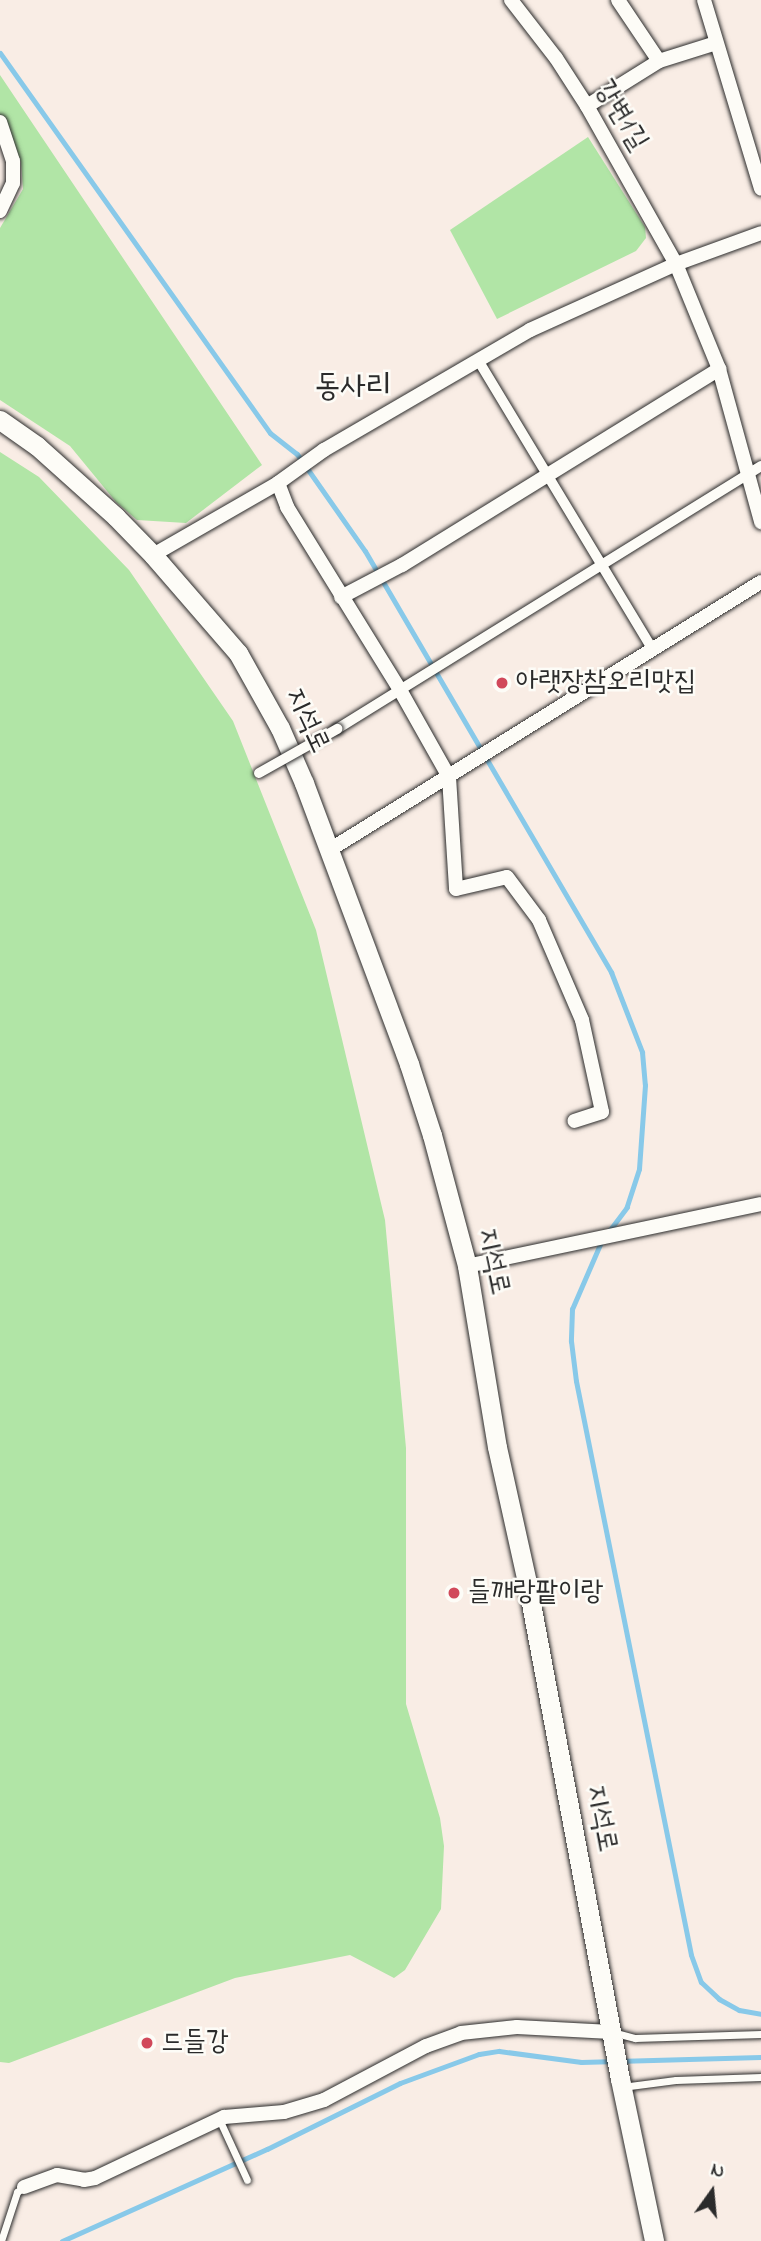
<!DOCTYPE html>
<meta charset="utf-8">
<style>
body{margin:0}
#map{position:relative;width:761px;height:2241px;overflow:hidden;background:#f9ede5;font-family:"Indie Flower","Poor Story",sans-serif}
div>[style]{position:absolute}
.green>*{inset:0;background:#b1e5a6}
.stream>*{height:5px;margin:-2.5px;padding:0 2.5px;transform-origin:2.5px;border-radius:2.5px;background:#88c9e9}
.roads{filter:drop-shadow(0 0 2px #2b2b2b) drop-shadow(0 0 2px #2b2b2b)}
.service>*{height:7px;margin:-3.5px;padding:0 3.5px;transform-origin:3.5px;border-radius:3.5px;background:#fdfcf7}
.pedestrian>*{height:10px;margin:-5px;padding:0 5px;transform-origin:5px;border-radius:5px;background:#fdfcf7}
.minor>*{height:14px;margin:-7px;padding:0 7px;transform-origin:7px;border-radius:7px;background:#fdfcf7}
.secondary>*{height:19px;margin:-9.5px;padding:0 9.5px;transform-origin:9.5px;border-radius:9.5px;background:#fdfcf7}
.bridges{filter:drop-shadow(0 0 2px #2b2b2b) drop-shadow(0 0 2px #2b2b2b)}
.pedestrian-bridge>*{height:10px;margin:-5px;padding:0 5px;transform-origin:5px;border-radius:5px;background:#fdfcf7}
.dots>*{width:19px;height:19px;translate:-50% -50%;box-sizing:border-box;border:4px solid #fdfcf7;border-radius:50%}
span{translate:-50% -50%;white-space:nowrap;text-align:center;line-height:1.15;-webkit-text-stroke:5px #fdfcf7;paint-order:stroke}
.street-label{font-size:28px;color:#2b2b2b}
.poi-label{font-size:28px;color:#2b2b2b}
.left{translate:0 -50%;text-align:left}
.quarter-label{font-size:32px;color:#2b2b2b}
.north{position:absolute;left:677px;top:2157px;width:70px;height:70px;-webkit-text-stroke:5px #fdfcf7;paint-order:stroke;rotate:15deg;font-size:19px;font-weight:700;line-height:28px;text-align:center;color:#2b2b2b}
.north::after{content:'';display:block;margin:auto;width:24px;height:32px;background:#2b2b2b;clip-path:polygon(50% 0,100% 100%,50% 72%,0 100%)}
</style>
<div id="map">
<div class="green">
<div style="clip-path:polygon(0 75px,262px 465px,186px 523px,137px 520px,116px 502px,70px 446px,0 400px,0 228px,23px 189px,21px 162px,0 122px)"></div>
<div style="clip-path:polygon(588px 137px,645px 227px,646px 238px,636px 251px,497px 319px,450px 230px)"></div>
<div style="clip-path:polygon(0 452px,39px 477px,129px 570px,233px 721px,316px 930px,385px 1220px,406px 1448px,406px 1704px,440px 1818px,444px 1846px,441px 1909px,405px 1970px,394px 1978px,350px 1955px,235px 1978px,9px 2063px,0 2062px)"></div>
</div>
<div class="stream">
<div style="left:0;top:53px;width:466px;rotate:54.6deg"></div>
<div style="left:270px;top:433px;width:34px;rotate:38deg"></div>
<div style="left:297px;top:454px;width:118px;rotate:55deg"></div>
<div style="left:365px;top:551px;width:488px;rotate:59.7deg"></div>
<div style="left:611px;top:972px;width:86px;rotate:68.8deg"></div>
<div style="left:642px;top:1052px;width:33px;rotate:85deg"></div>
<div style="left:645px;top:1085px;width:84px;rotate:94.1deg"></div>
<div style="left:639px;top:1169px;width:40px;rotate:108deg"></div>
<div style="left:627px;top:1207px;width:34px;rotate:127deg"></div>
<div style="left:601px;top:1242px;width:73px;rotate:113.4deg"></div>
<div style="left:572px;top:1309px;width:32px;rotate:92deg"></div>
<div style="left:571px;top:1341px;width:40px;rotate:82.9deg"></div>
<div style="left:576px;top:1381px;width:585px;rotate:78.67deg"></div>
<div style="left:691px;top:1955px;width:29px;rotate:70deg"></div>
<div style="left:701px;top:1982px;width:25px;rotate:43deg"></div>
<div style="left:719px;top:1999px;width:23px;rotate:29deg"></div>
<div style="left:739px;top:2010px;width:22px;rotate:10deg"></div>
<div style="left:62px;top:2241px;width:225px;rotate:-24.2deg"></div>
<div style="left:267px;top:2149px;width:148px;rotate:-26.4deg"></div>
<div style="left:400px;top:2083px;width:84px;rotate:-20.2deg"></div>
<div style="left:479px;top:2054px;width:20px;rotate:-9deg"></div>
<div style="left:499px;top:2051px;width:83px;rotate:7.6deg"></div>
<div style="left:581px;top:2062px;width:180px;rotate:-1.6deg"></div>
</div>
<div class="roads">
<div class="service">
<div style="left:612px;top:2032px;width:24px;rotate:15deg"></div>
<div style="left:635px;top:2038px;width:126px;rotate:-1.8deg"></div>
<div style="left:622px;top:2087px;width:54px;rotate:-7.4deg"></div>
<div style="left:676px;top:2080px;width:85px;rotate:-2deg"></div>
<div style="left:219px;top:2119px;width:67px;rotate:65.3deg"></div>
<div style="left:1px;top:2241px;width:52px;rotate:-71.9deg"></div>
<div style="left:17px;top:2192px;width:9px;rotate:-36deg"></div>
</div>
<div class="pedestrian">
<div style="left:478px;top:360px;width:339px;rotate:58.9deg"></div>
<div style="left:337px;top:729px;width:499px;rotate:-31.8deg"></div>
</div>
<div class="minor">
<div style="left:511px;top:0;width:73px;rotate:52.2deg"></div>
<div style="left:556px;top:58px;width:57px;rotate:57.1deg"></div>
<div style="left:587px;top:106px;width:181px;rotate:60.6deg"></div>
<div style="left:676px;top:264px;width:113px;rotate:67.7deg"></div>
<div style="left:719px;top:369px;width:159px;rotate:74.6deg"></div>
<div style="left:618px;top:0;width:73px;rotate:56.1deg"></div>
<div style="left:704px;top:0;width:197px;rotate:73.2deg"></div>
<div style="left:587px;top:106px;width:85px;rotate:-32deg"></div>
<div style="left:659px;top:61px;width:60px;rotate:-17.5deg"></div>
<div style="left:0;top:122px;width:41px;rotate:71.6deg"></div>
<div style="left:13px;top:161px;width:22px;rotate:90deg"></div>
<div style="left:13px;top:183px;width:31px;rotate:115deg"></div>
<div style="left:278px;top:483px;width:26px;rotate:69deg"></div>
<div style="left:287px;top:507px;width:215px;rotate:58.3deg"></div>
<div style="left:400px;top:690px;width:100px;rotate:60.6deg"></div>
<div style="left:449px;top:777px;width:112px;rotate:86.4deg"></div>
<div style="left:456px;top:889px;width:52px;rotate:-13.2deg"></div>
<div style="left:507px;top:877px;width:54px;rotate:53.3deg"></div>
<div style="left:539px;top:920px;width:109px;rotate:66.7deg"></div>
<div style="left:582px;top:1020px;width:94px;rotate:77.7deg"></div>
<div style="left:602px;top:1112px;width:29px;rotate:162deg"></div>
<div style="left:153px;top:555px;width:144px;rotate:-29.9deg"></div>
<div style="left:278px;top:483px;width:57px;rotate:-35.7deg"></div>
<div style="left:324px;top:450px;width:238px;rotate:-30.2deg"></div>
<div style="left:530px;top:330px;width:160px;rotate:-24.3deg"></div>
<div style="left:676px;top:264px;width:90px;rotate:-20deg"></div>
<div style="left:341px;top:597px;width:69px;rotate:-27.7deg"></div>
<div style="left:402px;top:565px;width:373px;rotate:-31.7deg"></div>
<div style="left:331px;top:849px;width:506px;rotate:-31.84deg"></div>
<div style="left:467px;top:1266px;width:300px;rotate:-11.9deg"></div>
<div style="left:24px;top:2187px;width:35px;rotate:-20deg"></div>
<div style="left:57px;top:2175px;width:27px;rotate:10deg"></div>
<div style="left:84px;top:2180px;width:11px;rotate:-10deg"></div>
<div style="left:95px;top:2178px;width:143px;rotate:-25.3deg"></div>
<div style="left:224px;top:2117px;width:60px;rotate:-4.8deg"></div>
<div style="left:284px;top:2112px;width:42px;rotate:-16.7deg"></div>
<div style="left:324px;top:2100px;width:115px;rotate:-27.9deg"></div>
<div style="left:426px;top:2046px;width:37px;rotate:-20deg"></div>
<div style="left:461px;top:2033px;width:56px;rotate:-6.1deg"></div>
<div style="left:517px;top:2027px;width:94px;rotate:3deg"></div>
</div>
<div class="secondary">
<div style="left:0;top:420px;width:45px;rotate:35.1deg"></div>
<div style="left:37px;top:446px;width:106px;rotate:41.9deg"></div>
<div style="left:116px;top:517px;width:53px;rotate:45.8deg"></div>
<div style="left:153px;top:555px;width:130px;rotate:49.1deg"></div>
<div style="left:238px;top:653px;width:86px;rotate:60.8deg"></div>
<div style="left:280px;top:728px;width:60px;rotate:66.4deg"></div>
<div style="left:304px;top:783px;width:300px;rotate:69.5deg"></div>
<div style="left:409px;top:1064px;width:75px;rotate:72.1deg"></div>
<div style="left:432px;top:1135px;width:136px;rotate:75deg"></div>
<div style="left:467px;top:1266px;width:183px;rotate:80.6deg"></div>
<div style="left:497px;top:1447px;width:138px;rotate:77.5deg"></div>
<div style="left:527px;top:1582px;width:506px;rotate:79.4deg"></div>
<div style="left:620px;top:2079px;width:166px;rotate:78.1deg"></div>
</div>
</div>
<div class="bridges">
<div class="pedestrian-bridge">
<div style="left:259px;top:773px;width:90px;rotate:-29.4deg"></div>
</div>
</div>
<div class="dots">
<div style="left:502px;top:683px;background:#d1495b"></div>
<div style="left:454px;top:1593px;background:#d1495b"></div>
<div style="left:147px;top:2043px;background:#d1495b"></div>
</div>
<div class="street-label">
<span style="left:620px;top:116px;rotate:59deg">강변1길</span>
<span style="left:306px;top:721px;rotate:65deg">지석로</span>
<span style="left:492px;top:1262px;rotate:78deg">지석로</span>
<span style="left:600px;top:1819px;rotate:79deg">지석로</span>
</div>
<div class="poi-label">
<span class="left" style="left:516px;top:683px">아랫장참오리맛집</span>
<span class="left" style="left:468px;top:1593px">들깨랑팥이랑</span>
<span class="left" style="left:161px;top:2043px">드들강</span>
</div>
<div class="quarter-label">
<span style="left:353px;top:388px">동사리</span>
</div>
<div class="north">N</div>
</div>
